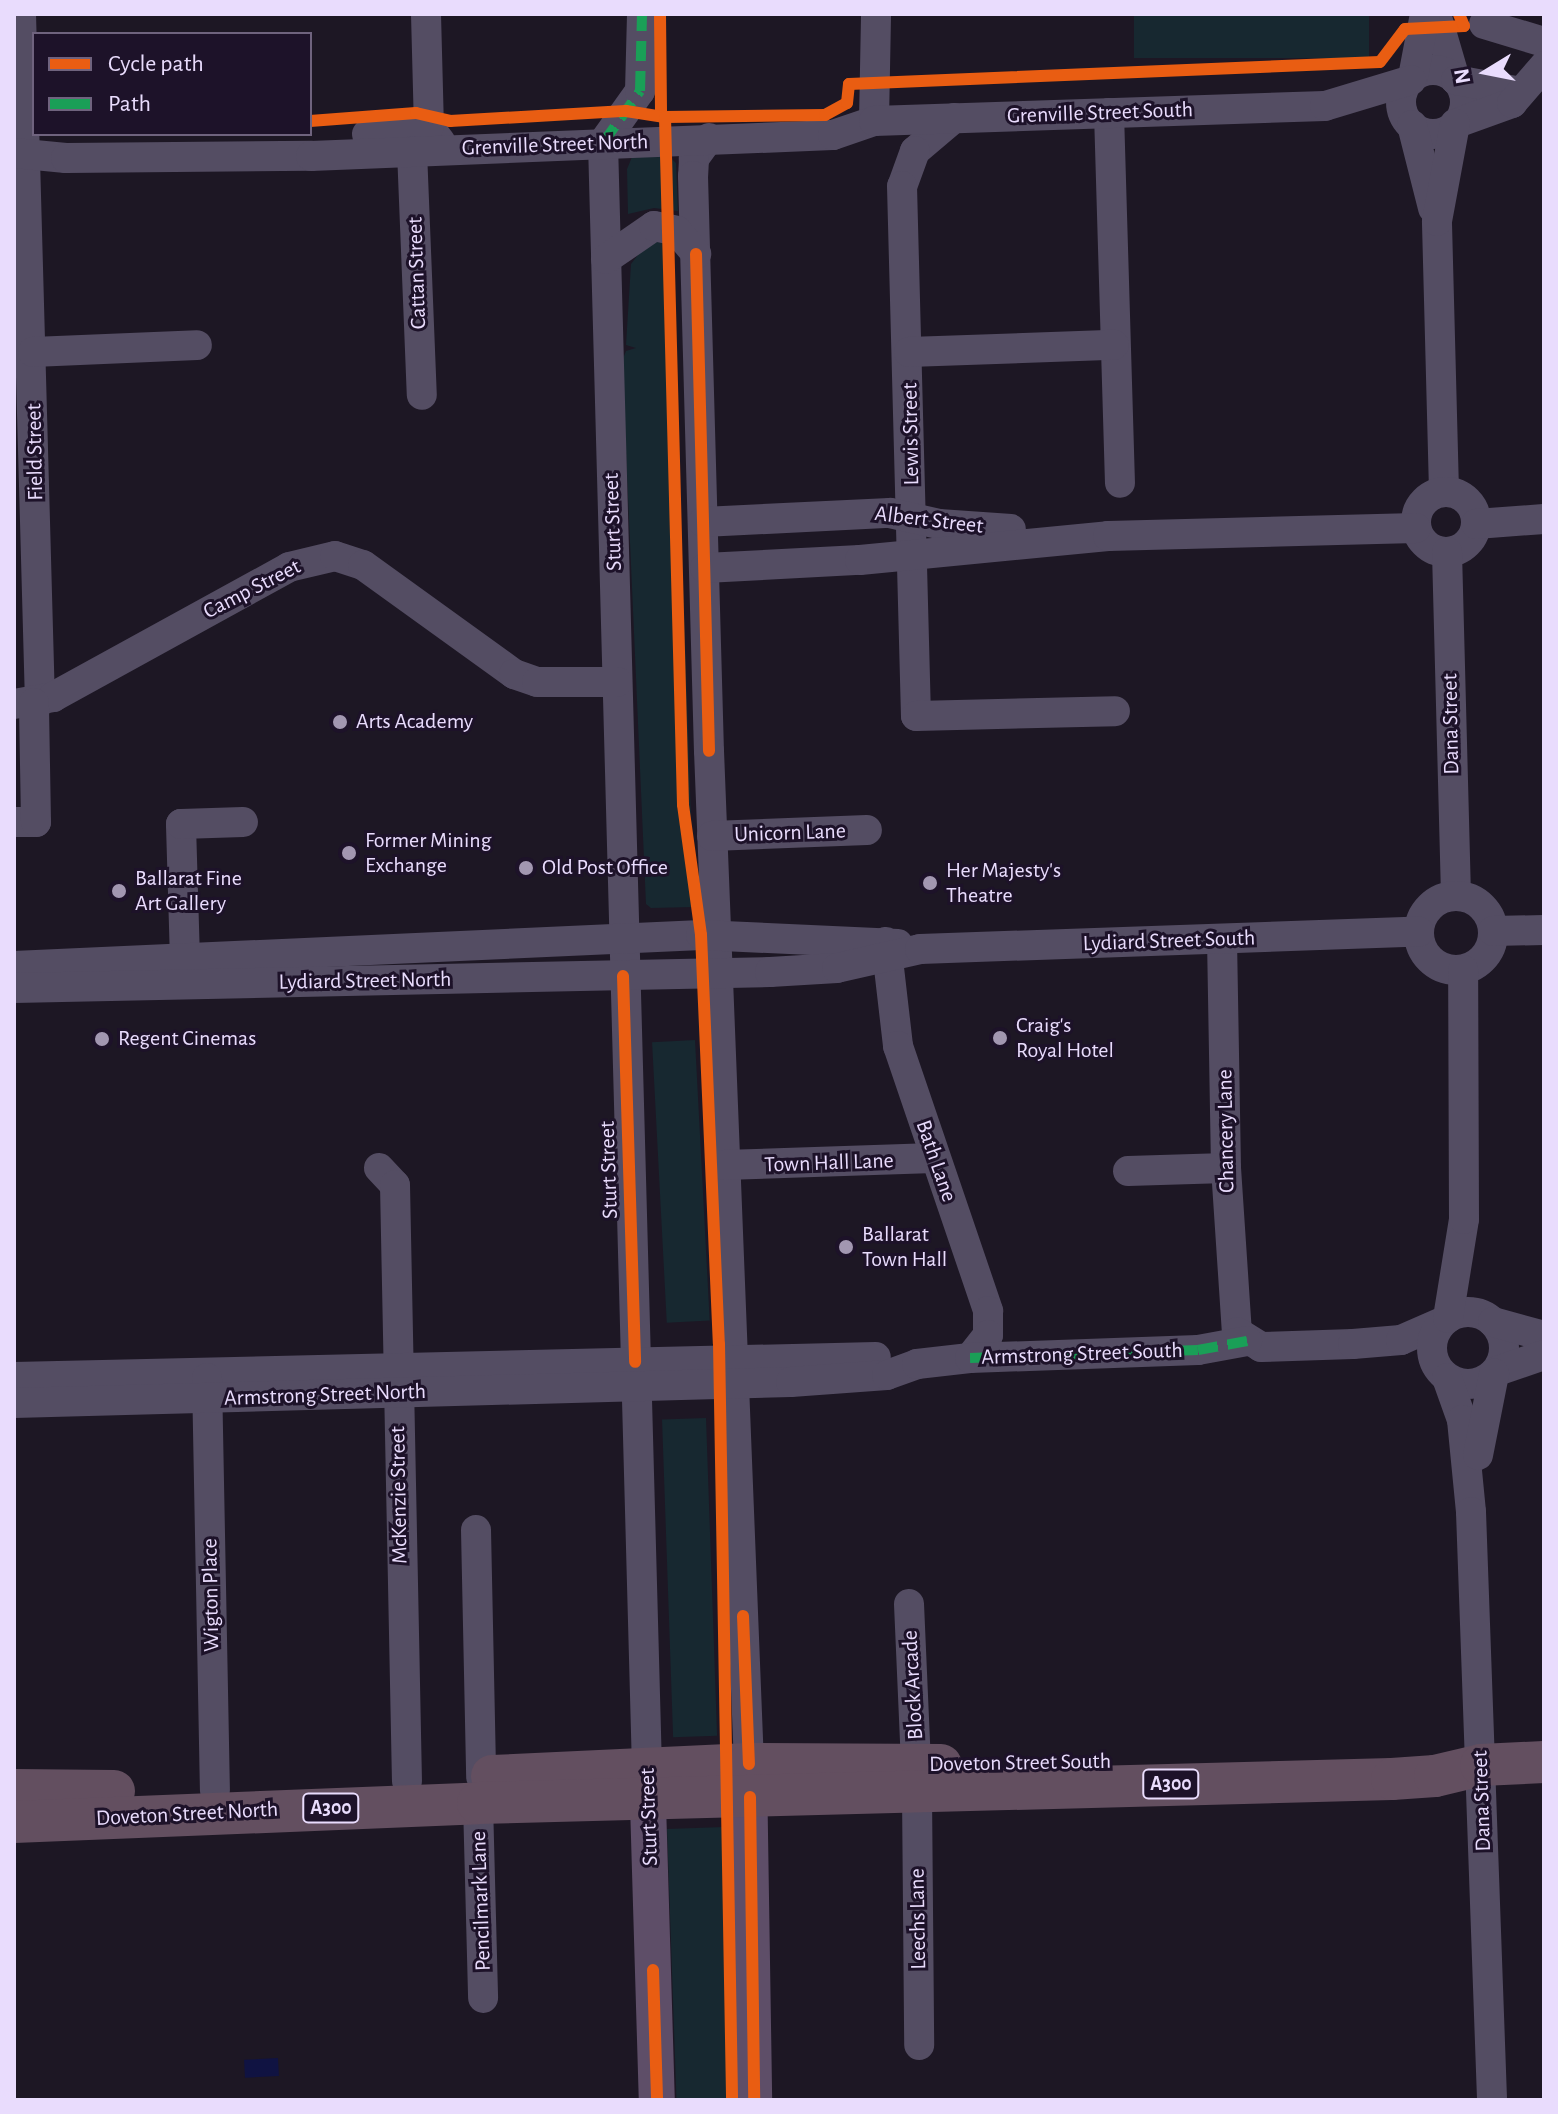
<!DOCTYPE html>
<style>
body{margin:0}
#map{position:relative;width:1558px;height:2114px;overflow:hidden;background:#1d1724;font-family:"Alegreya Sans",sans-serif}
div>[style]{position:absolute}
.green>*{inset:0;background:#172830;transform-origin:0 0}
.water>*{inset:0;background:#101342;transform-origin:0 0}
.minor>*{height:30px;margin:-15px;padding:0 15px;transform-origin:15px;border-radius:15px;background:#544d63}
.minor>.ring{margin:-15px;padding:0;box-sizing:content-box;background:none;border:30px solid #544d63;border-radius:50%}
.major>*{height:36px;margin:-18px;padding:0 18px;transform-origin:18px;border-radius:18px;background:#5e4e68}
.highway>*{height:42px;margin:-21px;padding:0 21px;transform-origin:21px;border-radius:21px;background:#634f60}
.quiet>*{height:10px;margin-top:-5px;transform-origin:0;background:repeating-linear-gradient(90deg,#1a9f57 0 20px,transparent 0 30px)}
.cycleway>*{height:12px;margin:-6px;padding:0 6px;transform-origin:6px;border-radius:6px;background:#e95d12}
.dots>*{width:22px;height:22px;translate:-50% -50%;box-sizing:border-box;border:4px solid #1d1229;border-radius:50%}
span{translate:-50% -50%;white-space:nowrap;text-align:center;line-height:1.15;-webkit-text-stroke:6px #1d1229;paint-order:stroke}
.shield-label span{padding:2px 6px;background:#1d1229;border:2px solid;border-radius:6px;-webkit-text-stroke-width:0}
.shield-label{font-size:20px;color:#e9dcfd;font-weight:700}
.street-label{font-size:22px;color:#e9dcfd}
.poi-label{font-size:22px;color:#e9dcfd}
.left{translate:0 -50%;text-align:left}
.frame{position:absolute;inset:0;border:16px solid #e9dcfd;pointer-events:none}
.legend{position:absolute;left:32px;top:32px;width:280px;height:104px;box-sizing:border-box;background:#1d1229;border:2px solid #6f637e;margin:0;padding:10px 14px;list-style:none;font-size:24px;color:#e9dcfd}
.legend li{display:flex;align-items:center;gap:16px;height:40px}
.legend b{width:40px;border:2px solid #6f637e}
.north{position:absolute;left:1446px;top:32px;width:80px;height:80px;-webkit-text-stroke:6px #1d1229;paint-order:stroke;rotate:260deg;font-size:22px;font-weight:700;line-height:32px;text-align:center;color:#e9dcfd}
.north::after{content:'';display:block;margin:auto;width:28px;height:36px;background:#e9dcfd;clip-path:polygon(50% 0,100% 100%,50% 72%,0 100%)}
</style>
<div id="map">
<div class="green">
<div style="left:1134px;top:14px;width:235px;height:44px"></div>
<div style="clip-path:polygon(666px 153px,676px 163px,678px 211px,654px 208px,628px 214px,627px 169px,632px 157px)"></div>
<div style="clip-path:polygon(649px 240px,667px 244px,672px 256px,694px 907px,651px 908px,646px 904px,622px 361px,626px 351px,636px 348px,626px 345px,631px 264px)"></div>
<div style="left:695px;top:1040px;width:281px;height:43px;rotate:87deg"></div>
<div style="left:706px;top:1418px;width:318px;height:44px;rotate:88deg"></div>
<div style="left:724px;top:1827px;width:273px;height:57px;rotate:88deg"></div>
</div>
<div class="water">
<div style="left:278px;top:2058px;width:18px;height:34px;rotate:87deg"></div>
</div>
<div class="minor">
<div style="left:21px;top:14px;width:688px;rotate:88.42deg"></div>
<div style="left:426px;top:14px;width:113px;rotate:88.5deg"></div>
<div style="left:429px;top:127px;width:18px;rotate:52deg"></div>
<div style="left:1436px;top:14px;width:68px;rotate:73.7deg"></div>
<div style="left:1484px;top:24px;width:63px;rotate:16.7deg"></div>
<div class="ring" style="left:1401px;top:70px;width:34px;height:34px"></div>
<div style="left:1413px;top:77px;width:64px;rotate:-79.2deg"></div>
<div style="left:1456px;top:80px;width:66px;rotate:10.5deg"></div>
<div style="left:1109px;top:113px;width:370px;rotate:88.3deg"></div>
<div style="left:954px;top:118px;width:51px;rotate:139.8deg"></div>
<div style="left:915px;top:151px;width:37px;rotate:110deg"></div>
<div style="left:902px;top:186px;width:530px;rotate:88.49deg"></div>
<div style="left:916px;top:716px;width:199px;rotate:-1.4deg"></div>
<div style="left:874px;top:121px;width:107px;rotate:-88.9deg"></div>
<div style="left:1457px;top:123px;width:59px;rotate:-20deg"></div>
<div style="left:1512px;top:103px;width:49px;rotate:-49.1deg"></div>
<div style="left:1412px;top:125px;width:86px;rotate:75.8deg"></div>
<div style="left:367px;top:134px;width:62px;rotate:-6.4deg"></div>
<div style="left:709px;top:138px;width:26px;rotate:126deg"></div>
<div style="left:694px;top:159px;width:17px;rotate:93deg"></div>
<div style="left:693px;top:176px;width:575px;rotate:88.41deg"></div>
<div style="left:709px;top:751px;width:1014px;rotate:87.74deg"></div>
<div style="left:603px;top:143px;width:1625px;rotate:88.45deg"></div>
<div style="left:603px;top:143px;width:64px;rotate:-54.6deg"></div>
<div style="left:640px;top:91px;width:77px;rotate:-88.5deg"></div>
<div style="left:412px;top:151px;width:244px;rotate:87.7deg"></div>
<div style="left:14px;top:153px;width:52px;rotate:5.5deg"></div>
<div style="left:66px;top:158px;width:245px;rotate:-0.5deg"></div>
<div style="left:311px;top:156px;width:522px;rotate:-2.3deg"></div>
<div style="left:833px;top:135px;width:43px;rotate:-18.9deg"></div>
<div style="left:874px;top:121px;width:451px;rotate:-1.9deg"></div>
<div style="left:1325px;top:106px;width:90px;rotate:-16.8deg"></div>
<div style="left:606px;top:259px;width:58px;rotate:-34.5deg"></div>
<div style="left:654px;top:226px;width:24px;rotate:12deg"></div>
<div style="left:677px;top:231px;width:30px;rotate:50deg"></div>
<div style="left:33px;top:352px;width:164px;rotate:-2.4deg"></div>
<div style="left:909px;top:352px;width:205px;rotate:-2deg"></div>
<div style="left:1444px;top:491px;width:270px;rotate:-91.5deg"></div>
<div style="left:1437px;top:221px;width:99px;rotate:-79.5deg"></div>
<div class="ring" style="left:1416px;top:492px;width:30px;height:30px"></div>
<div style="left:703px;top:522px;width:187px;rotate:-2.8deg"></div>
<div style="left:890px;top:513px;width:50px;rotate:12.7deg"></div>
<div style="left:939px;top:524px;width:72px;rotate:4deg"></div>
<div style="left:1476px;top:524px;width:68px;rotate:-4.2deg"></div>
<div style="left:1447px;top:552px;width:344px;rotate:88.5deg"></div>
<div style="left:705px;top:568px;width:155px;rotate:-3deg"></div>
<div style="left:860px;top:560px;width:249px;rotate:-5.5deg"></div>
<div style="left:1108px;top:536px;width:308px;rotate:-1.5deg"></div>
<div style="left:14px;top:704px;width:40px;rotate:-10deg"></div>
<div style="left:53px;top:697px;width:269px;rotate:-28.8deg"></div>
<div style="left:289px;top:567px;width:47px;rotate:-13.4deg"></div>
<div style="left:335px;top:556px;width:29px;rotate:18deg"></div>
<div style="left:363px;top:565px;width:186px;rotate:35.8deg"></div>
<div style="left:514px;top:674px;width:24px;rotate:19deg"></div>
<div style="left:537px;top:682px;width:80px"></div>
<div style="left:14px;top:822px;width:22px"></div>
<div style="left:36px;top:822px;width:119px;rotate:-91deg"></div>
<div style="left:712px;top:836px;width:155px;rotate:-2.2deg"></div>
<div class="ring" style="left:1419px;top:896px;width:44px;height:44px"></div>
<div style="left:1493px;top:931px;width:51px;rotate:-1.1deg"></div>
<div style="left:1222px;top:939px;width:229px;rotate:89deg"></div>
<div style="left:1226px;top:1168px;width:164px;rotate:86.2deg"></div>
<div style="left:1237px;top:1332px;width:28px;rotate:32deg"></div>
<div style="left:1261px;top:1347px;width:92px;rotate:-1.9deg"></div>
<div style="left:1353px;top:1344px;width:48px;rotate:-4.8deg"></div>
<div style="left:1401px;top:1340px;width:45px;rotate:-23.7deg"></div>
<div style="left:886px;top:942px;width:105px;rotate:83.4deg"></div>
<div style="left:898px;top:1046px;width:280px;rotate:71.2deg"></div>
<div style="left:988px;top:1311px;width:24px;rotate:90deg"></div>
<div style="left:988px;top:1335px;width:29px;rotate:128deg"></div>
<div style="left:185px;top:960px;width:136px;rotate:-91.7deg"></div>
<div style="left:181px;top:824px;width:62px;rotate:-1.8deg"></div>
<div style="left:14px;top:966px;width:688px;rotate:-2.58deg"></div>
<div style="left:701px;top:935px;width:197px;rotate:2.6deg"></div>
<div style="left:14px;top:988px;width:756px;rotate:-1.21deg"></div>
<div style="left:770px;top:972px;width:67px;rotate:-3.4deg"></div>
<div style="left:837px;top:968px;width:85px;rotate:-12.9deg"></div>
<div style="left:920px;top:949px;width:499px;rotate:-2deg"></div>
<div style="left:724px;top:1165px;width:210px;rotate:-1.9deg"></div>
<div style="left:379px;top:1168px;width:23px;rotate:47deg"></div>
<div style="left:395px;top:1185px;width:596px;rotate:88.85deg"></div>
<div style="left:1128px;top:1171px;width:98px;rotate:-1.8deg"></div>
<div class="ring" style="left:1432px;top:1312px;width:42px;height:42px"></div>
<div style="left:1448px;top:1318px;width:100px;rotate:-80.8deg"></div>
<div style="left:1464px;top:1219px;width:249px;rotate:-90.2deg"></div>
<div style="left:1493px;top:1322px;width:53px;rotate:15.4deg"></div>
<div style="left:1497px;top:1371px;width:50px;rotate:-18.8deg"></div>
<div style="left:14px;top:1377px;width:862px;rotate:-1.33deg"></div>
<div style="left:207px;top:1378px;width:412px;rotate:88.9deg"></div>
<div style="left:1447px;top:1378px;width:45px;rotate:70.3deg"></div>
<div style="left:1462px;top:1420px;width:92px;rotate:84.4deg"></div>
<div style="left:1471px;top:1512px;width:588px;rotate:87.95deg"></div>
<div style="left:14px;top:1403px;width:777px;rotate:-1.55deg"></div>
<div style="left:791px;top:1382px;width:96px;rotate:-4.2deg"></div>
<div style="left:887px;top:1375px;width:32px;rotate:-20deg"></div>
<div style="left:917px;top:1364px;width:53px;rotate:-6.5deg"></div>
<div style="left:970px;top:1358px;width:228px;rotate:-2deg"></div>
<div style="left:1198px;top:1350px;width:50px;rotate:-10.4deg"></div>
<div style="left:1478px;top:1455px;width:83px;rotate:-78.8deg"></div>
<div style="left:476px;top:1530px;width:247px;rotate:88.8deg"></div>
<div style="left:909px;top:1604px;width:161px;rotate:87.5deg"></div>
<div style="left:917px;top:1793px;width:252px;rotate:89.5deg"></div>
<div style="left:478px;top:1803px;width:195px;rotate:88.5deg"></div>
</div>
<div class="major">
<div style="left:647px;top:1770px;width:330px;rotate:88.3deg"></div>
<div style="left:749px;top:1770px;width:330px;rotate:89.1deg"></div>
</div>
<div class="highway">
<div style="left:492px;top:1776px;width:257px;rotate:-2.7deg"></div>
<div style="left:749px;top:1764px;width:192px;rotate:0.3deg"></div>
<div style="left:14px;top:1790px;width:100px;rotate:0.6deg"></div>
<div style="left:14px;top:1822px;width:464px;rotate:-2.3deg"></div>
<div style="left:478px;top:1803px;width:914px;rotate:-1.5deg"></div>
<div style="left:1392px;top:1779px;width:43px;rotate:-4deg"></div>
<div style="left:1435px;top:1776px;width:47px;rotate:-13.4deg"></div>
<div style="left:1481px;top:1765px;width:63px;rotate:-2.7deg"></div>
</div>
<div class="quiet">
<div style="left:603px;top:143px;width:64px;rotate:-54.6deg"></div>
<div style="left:640px;top:91px;width:77px;rotate:-88.5deg"></div>
<div style="left:970px;top:1358px;width:228px;rotate:-2deg"></div>
<div style="left:1198px;top:1350px;width:50px;rotate:-10.4deg"></div>
</div>
<div class="cycleway">
<div style="left:660px;top:14px;width:102px;rotate:89.4deg"></div>
<div style="left:665px;top:117px;width:160px;rotate:-0.7deg"></div>
<div style="left:825px;top:115px;width:25px;rotate:-29deg"></div>
<div style="left:847px;top:103px;width:19px;rotate:-84deg"></div>
<div style="left:849px;top:84px;width:531px;rotate:-2.37deg"></div>
<div style="left:1380px;top:62px;width:41px;rotate:-52.9deg"></div>
<div style="left:1405px;top:29px;width:59px;rotate:-2.9deg"></div>
<div style="left:1464px;top:26px;width:13px;rotate:-113deg"></div>
<div style="left:310px;top:121px;width:106px;rotate:-4.3deg"></div>
<div style="left:416px;top:113px;width:35px;rotate:13deg"></div>
<div style="left:450px;top:121px;width:176px;rotate:-3.3deg"></div>
<div style="left:626px;top:111px;width:39px;rotate:9deg"></div>
<div style="left:665px;top:117px;width:688px;rotate:88.5deg"></div>
<div style="left:683px;top:805px;width:131px;rotate:82.1deg"></div>
<div style="left:701px;top:935px;width:409px;rotate:87.5deg"></div>
<div style="left:719px;top:1344px;width:756px;rotate:89.01deg"></div>
<div style="left:696px;top:254px;width:497px;rotate:88.5deg"></div>
<div style="left:623px;top:976px;width:386px;rotate:88.2deg"></div>
<div style="left:743px;top:1616px;width:148px;rotate:87.7deg"></div>
<div style="left:750px;top:1797px;width:303px;rotate:89.2deg"></div>
<div style="left:653px;top:1970px;width:130px;rotate:88.2deg"></div>
</div>
<div class="dots">
<div style="left:340px;top:722px;background:#a297b1"></div>
<div style="left:349px;top:853px;background:#a297b1"></div>
<div style="left:526px;top:868px;background:#a297b1"></div>
<div style="left:930px;top:883px;background:#a297b1"></div>
<div style="left:119px;top:891px;background:#a297b1"></div>
<div style="left:1000px;top:1038px;background:#a297b1"></div>
<div style="left:102px;top:1039px;background:#a297b1"></div>
<div style="left:846px;top:1247px;background:#a297b1"></div>
</div>
<div class="shield-label">
<span style="left:1171px;top:1784px">A300</span>
<span style="left:331px;top:1808px">A300</span>
</div>
<div class="street-label">
<span style="left:1100px;top:113px;rotate:-2deg">Grenville Street South</span>
<span style="left:555px;top:145px;rotate:-2deg">Grenville Street North</span>
<span style="left:417px;top:273px;rotate:-92deg">Cattan Street</span>
<span style="left:911px;top:434px;rotate:-91deg">Lewis Street</span>
<span style="left:35px;top:452px;rotate:-91deg">Field Street</span>
<span style="left:929px;top:520px;rotate:7deg">Albert Street</span>
<span style="left:613px;top:522px;rotate:-92deg">Sturt Street</span>
<span style="left:252px;top:589px;rotate:-27deg">Camp Street</span>
<span style="left:1451px;top:724px;rotate:-91deg">Dana Street</span>
<span style="left:790px;top:833px;rotate:-2deg">Unicorn Lane</span>
<span style="left:1169px;top:941px;rotate:-2deg">Lydiard Street South</span>
<span style="left:365px;top:981px;rotate:-1deg">Lydiard Street North</span>
<span style="left:1226px;top:1131px;rotate:-91deg">Chancery Lane</span>
<span style="left:936px;top:1161px;rotate:71deg">Bath Lane</span>
<span style="left:829px;top:1163px;rotate:-2deg">Town Hall Lane</span>
<span style="left:609px;top:1170px;rotate:-92deg">Sturt Street</span>
<span style="left:1082px;top:1354px;rotate:-2deg">Armstrong Street South</span>
<span style="left:325px;top:1395px;rotate:-2deg">Armstrong Street North</span>
<span style="left:399px;top:1495px;rotate:-91deg">McKenzie Street</span>
<span style="left:211px;top:1595px;rotate:-91deg">Wigton Place</span>
<span style="left:913px;top:1685px;rotate:-93deg">Block Arcade</span>
<span style="left:1020px;top:1763px;rotate:-1deg">Doveton Street South</span>
<span style="left:1482px;top:1801px;rotate:-92deg">Dana Street</span>
<span style="left:187px;top:1814px;rotate:-3deg">Doveton Street North</span>
<span style="left:649px;top:1817px;rotate:-92deg">Sturt Street</span>
<span style="left:481px;top:1901px;rotate:-92deg">Pencilmark Lane</span>
<span style="left:918px;top:1919px;rotate:-91deg">Leechs Lane</span>
</div>
<div class="poi-label">
<span class="left" style="left:356px;top:722px">Arts Academy</span>
<span class="left" style="left:365px;top:853px">Former Mining<br>Exchange</span>
<span class="left" style="left:542px;top:868px">Old Post Office</span>
<span class="left" style="left:946px;top:883px">Her Majesty's<br>Theatre</span>
<span class="left" style="left:135px;top:891px">Ballarat Fine<br>Art Gallery</span>
<span class="left" style="left:1016px;top:1038px">Craig's<br>Royal Hotel</span>
<span class="left" style="left:118px;top:1039px">Regent Cinemas</span>
<span class="left" style="left:862px;top:1247px">Ballarat<br>Town Hall</span>
</div>
<div class="frame"></div>
<ul class="legend">
<li><b style="height:10px;background:#e95d12"></b>Cycle path</li>
<li><b style="height:10px;background:#1a9f57"></b>Path</li>
</ul>
<div class="north">N</div>
</div>
